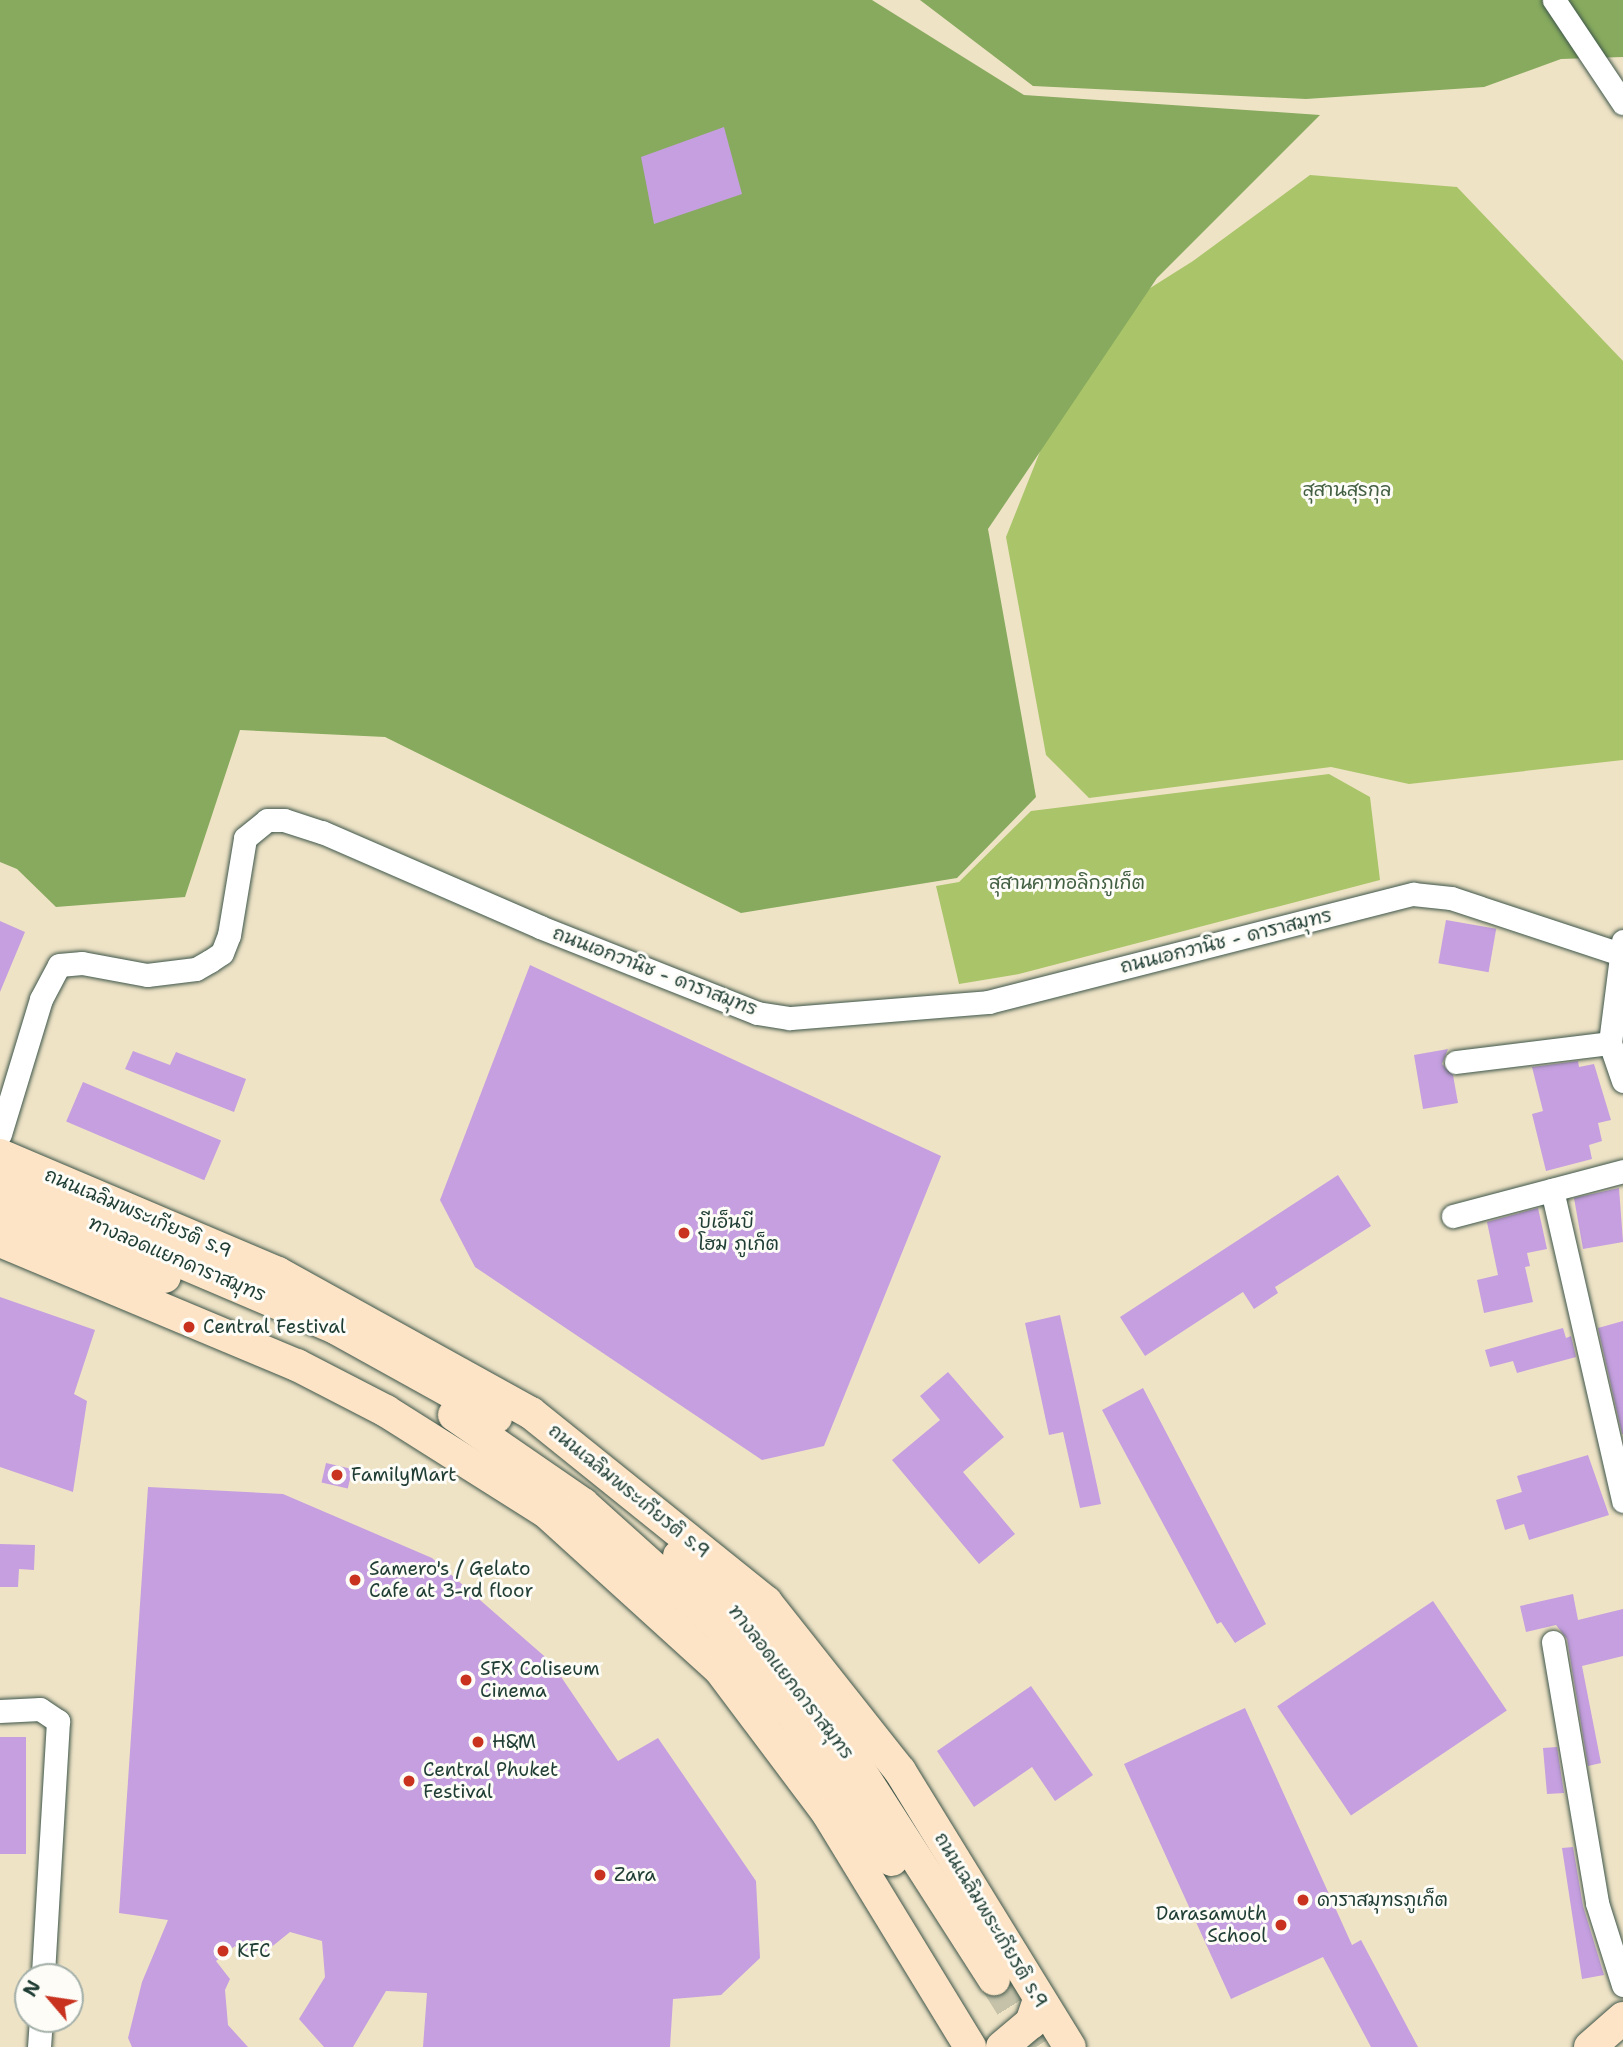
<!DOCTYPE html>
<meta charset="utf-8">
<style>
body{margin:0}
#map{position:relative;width:1623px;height:2047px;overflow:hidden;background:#efe3c6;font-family:"Shantell Sans","Playpen Sans Thai",sans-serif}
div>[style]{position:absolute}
.green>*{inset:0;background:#aac46a}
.forest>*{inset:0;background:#87aa5e}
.building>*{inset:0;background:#c59fdf;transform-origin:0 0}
.secondary-tunnel>*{height:32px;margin-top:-16px;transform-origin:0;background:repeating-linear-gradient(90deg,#c5c2a9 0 32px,transparent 0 48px)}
.roads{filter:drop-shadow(0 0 2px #3e564a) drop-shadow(0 0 2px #3e564a)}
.street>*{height:23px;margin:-11.5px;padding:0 11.5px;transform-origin:11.5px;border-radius:11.5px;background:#fff}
.secondary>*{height:32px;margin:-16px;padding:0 16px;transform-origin:16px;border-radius:16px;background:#fee4c6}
.dots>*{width:19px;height:19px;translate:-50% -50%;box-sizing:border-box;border:4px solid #fdfcf7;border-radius:50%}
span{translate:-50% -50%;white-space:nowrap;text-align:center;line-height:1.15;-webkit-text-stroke:6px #fdfcf7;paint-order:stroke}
.park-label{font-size:19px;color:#425f42}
.street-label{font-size:19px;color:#1f3d34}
.poi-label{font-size:19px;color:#1f3d34}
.left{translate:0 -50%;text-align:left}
.right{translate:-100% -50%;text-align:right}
.north{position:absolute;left:14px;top:1963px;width:70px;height:70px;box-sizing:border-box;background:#fdfcf7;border:2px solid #a4b0a9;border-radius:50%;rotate:299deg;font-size:19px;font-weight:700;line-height:28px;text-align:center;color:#1f3d34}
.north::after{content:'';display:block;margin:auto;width:24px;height:32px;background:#c8321e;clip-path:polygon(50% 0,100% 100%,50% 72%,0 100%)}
</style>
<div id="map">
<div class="green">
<div style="clip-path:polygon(1310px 175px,1457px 187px,1623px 361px,1623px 760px,1409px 784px,1331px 767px,1089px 798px,1046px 755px,1006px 537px,1090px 326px,1193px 261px)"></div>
<div style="clip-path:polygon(1329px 774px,1370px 797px,1380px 880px,1019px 974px,959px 984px,936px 886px,959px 882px,1031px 811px)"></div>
</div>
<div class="forest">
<div style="clip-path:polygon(0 0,872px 0,1024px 95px,1320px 115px,1157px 278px,988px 529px,1036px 797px,957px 878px,741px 913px,385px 737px,240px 730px,185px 897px,56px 907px,17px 869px,0 862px)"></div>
<div style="clip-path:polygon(920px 0,1623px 0,1623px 57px,1561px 59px,1484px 87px,1306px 99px,1033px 86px)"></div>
</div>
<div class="building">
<div style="clip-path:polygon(724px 127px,742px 194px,654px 224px,641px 157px)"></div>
<div style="left:1446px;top:920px;width:51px;height:44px;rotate:10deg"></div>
<div style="clip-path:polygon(0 921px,25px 932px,0 992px)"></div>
<div style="clip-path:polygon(530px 965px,941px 1156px,824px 1446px,762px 1460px,475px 1267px,440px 1200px)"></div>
<div style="clip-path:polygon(1448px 1049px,1442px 1064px,1453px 1075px,1458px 1103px,1423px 1109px,1414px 1055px)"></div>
<div style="clip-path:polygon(133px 1051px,170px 1065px,176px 1052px,246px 1079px,234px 1112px,125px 1069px)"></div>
<div style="clip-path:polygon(1578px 1061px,1579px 1067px,1594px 1064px,1611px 1120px,1598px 1123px,1602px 1141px,1589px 1145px,1592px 1159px,1546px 1171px,1532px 1114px,1543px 1111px,1532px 1067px)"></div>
<div style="left:83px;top:1082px;width:150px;height:43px;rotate:23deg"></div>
<div style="clip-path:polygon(1338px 1175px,1371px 1226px,1275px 1287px,1278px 1293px,1254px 1309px,1243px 1292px,1145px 1356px,1120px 1317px)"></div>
<div style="clip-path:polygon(1619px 1188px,1623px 1242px,1583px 1249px,1574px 1198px)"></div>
<div style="clip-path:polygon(1538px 1208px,1547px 1249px,1527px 1253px,1530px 1266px,1525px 1267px,1533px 1302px,1484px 1313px,1477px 1280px,1498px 1275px,1487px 1222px)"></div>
<div style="clip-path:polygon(0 1297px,95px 1330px,74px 1394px,87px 1401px,73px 1492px,0 1467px)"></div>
<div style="clip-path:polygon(1060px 1315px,1101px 1504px,1080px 1508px,1063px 1432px,1049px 1435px,1025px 1323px)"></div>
<div style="clip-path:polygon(1623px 1321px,1623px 1434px,1622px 1434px,1598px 1328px)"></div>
<div style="clip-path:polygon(1563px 1328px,1566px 1338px,1571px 1336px,1576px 1357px,1517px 1373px,1513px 1361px,1490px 1367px,1485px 1350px)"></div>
<div style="clip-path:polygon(948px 1372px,1004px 1437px,963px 1472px,1015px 1534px,979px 1564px,892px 1460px,940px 1420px,920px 1396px)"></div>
<div style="clip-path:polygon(1143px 1388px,1266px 1624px,1235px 1643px,1221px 1622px,1217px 1624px,1102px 1410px)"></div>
<div style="clip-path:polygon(1588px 1455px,1609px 1515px,1529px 1540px,1524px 1524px,1505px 1530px,1496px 1500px,1522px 1492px,1517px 1476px)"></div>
<div style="left:326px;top:1463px;width:27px;height:20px;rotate:13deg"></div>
<div style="clip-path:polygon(148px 1487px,283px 1494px,432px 1558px,551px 1662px,618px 1761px,658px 1738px,756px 1881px,760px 1958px,721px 1995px,673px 1999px,670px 2047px,423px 2047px,427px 1993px,386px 1991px,353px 2047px,324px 2047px,299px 2019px,325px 1977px,322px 1941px,290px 1932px,264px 1953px,256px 1940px,243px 1955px,235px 1946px,216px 1961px,230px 1979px,225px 1990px,228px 2025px,248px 2047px,132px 2047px,128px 2038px,142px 1982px,168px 1920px,119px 1913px)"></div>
<div style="clip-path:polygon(0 1544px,35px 1545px,34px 1570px,19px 1569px,18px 1587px,0 1587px)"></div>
<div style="clip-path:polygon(1573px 1594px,1578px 1620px,1623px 1609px,1623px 1656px,1582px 1666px,1601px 1763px,1588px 1766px,1567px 1639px,1556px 1625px,1526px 1632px,1520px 1606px)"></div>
<div style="left:1433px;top:1601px;width:132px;height:188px;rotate:56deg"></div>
<div style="clip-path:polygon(1031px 1686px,1093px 1775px,1055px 1801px,1032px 1767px,974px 1807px,937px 1751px)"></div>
<div style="clip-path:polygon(1245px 1708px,1352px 1945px,1361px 1940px,1418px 2047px,1371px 2047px,1323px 1957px,1231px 1999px,1124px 1764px)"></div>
<div style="left:0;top:1737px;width:26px;height:117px"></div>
<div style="clip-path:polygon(1557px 1747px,1564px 1793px,1547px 1794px,1543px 1748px)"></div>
<div style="clip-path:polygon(1573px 1847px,1583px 1906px,1604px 1975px,1582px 1979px,1562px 1848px)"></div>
</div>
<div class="secondary-tunnel">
<div style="left:994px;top:1979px;width:80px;rotate:57.7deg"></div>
</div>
<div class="roads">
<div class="street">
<div style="left:1554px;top:0;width:124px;rotate:56.2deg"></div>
<div style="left:1623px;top:941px;width:103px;rotate:97.3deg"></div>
<div style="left:1610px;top:1043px;width:40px;rotate:71.1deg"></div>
<div style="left:1456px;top:1062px;width:155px;rotate:-7deg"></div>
<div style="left:0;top:1134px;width:141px;rotate:-73.1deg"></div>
<div style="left:41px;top:999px;width:38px;rotate:-62deg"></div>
<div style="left:59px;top:965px;width:23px;rotate:-5deg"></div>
<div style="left:82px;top:963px;width:66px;rotate:10.5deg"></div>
<div style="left:147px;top:975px;width:49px;rotate:-7deg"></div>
<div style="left:196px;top:969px;width:16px;rotate:-30deg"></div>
<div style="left:210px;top:961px;width:14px;rotate:-34deg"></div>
<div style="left:222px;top:953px;width:19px;rotate:-69deg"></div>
<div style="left:229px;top:935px;width:98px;rotate:-80.6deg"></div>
<div style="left:245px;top:838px;width:28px;rotate:-39deg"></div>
<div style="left:267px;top:820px;width:17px"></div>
<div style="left:284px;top:820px;width:40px;rotate:18deg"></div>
<div style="left:322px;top:832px;width:238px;rotate:23.5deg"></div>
<div style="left:540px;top:927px;width:233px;rotate:21.6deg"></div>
<div style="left:757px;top:1013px;width:33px;rotate:9deg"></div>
<div style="left:790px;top:1018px;width:199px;rotate:-4.6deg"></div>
<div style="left:988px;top:1002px;width:439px;rotate:-14.3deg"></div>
<div style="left:1413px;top:894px;width:38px;rotate:6deg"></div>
<div style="left:1451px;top:898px;width:178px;rotate:18.3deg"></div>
<div style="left:1552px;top:1190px;width:319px;rotate:77.1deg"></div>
<div style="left:1453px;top:1216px;width:176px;rotate:-14.8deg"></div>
<div style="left:1553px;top:1642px;width:265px;rotate:80.4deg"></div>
<div style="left:1597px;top:1903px;width:86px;rotate:72.4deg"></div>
<div style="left:0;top:1711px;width:40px;rotate:-2.9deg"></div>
<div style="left:40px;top:1709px;width:22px;rotate:34deg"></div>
<div style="left:58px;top:1721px;width:256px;rotate:93.4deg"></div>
<div style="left:39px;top:2047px;width:28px;rotate:-86deg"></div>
</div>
<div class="secondary">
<div style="left:0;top:1155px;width:302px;rotate:23deg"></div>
<div style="left:278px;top:1273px;width:289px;rotate:29deg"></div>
<div style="left:531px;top:1413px;width:302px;rotate:38.8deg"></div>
<div style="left:766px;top:1602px;width:216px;rotate:51.6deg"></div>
<div style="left:900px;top:1771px;width:324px;rotate:58.4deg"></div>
<div style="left:0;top:1185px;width:366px;rotate:23.1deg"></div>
<div style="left:337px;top:1329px;width:182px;rotate:29deg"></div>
<div style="left:0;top:1212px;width:177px;rotate:21.5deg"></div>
<div style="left:0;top:1241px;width:322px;rotate:22.7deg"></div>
<div style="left:297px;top:1365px;width:100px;rotate:27.3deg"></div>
<div style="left:386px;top:1411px;width:189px;rotate:32.3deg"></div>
<div style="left:546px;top:1512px;width:235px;rotate:42.2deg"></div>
<div style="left:720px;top:1670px;width:180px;rotate:53.1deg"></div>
<div style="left:828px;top:1814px;width:273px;rotate:58.6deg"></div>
<div style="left:454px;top:1415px;width:157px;rotate:34.6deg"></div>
<div style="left:583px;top:1504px;width:188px;rotate:42deg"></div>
<div style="left:723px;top:1630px;width:112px;rotate:50.5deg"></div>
<div style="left:794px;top:1716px;width:174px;rotate:55.8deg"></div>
<div style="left:679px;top:1556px;width:88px;rotate:43.2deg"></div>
<div style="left:743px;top:1616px;width:179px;rotate:52.5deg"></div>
<div style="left:852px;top:1758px;width:263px;rotate:57.3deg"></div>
<div style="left:1002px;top:2047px;width:38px;rotate:-40deg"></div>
<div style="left:1031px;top:2023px;width:24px;rotate:-71deg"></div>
<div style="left:1590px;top:2047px;width:44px;rotate:-41.3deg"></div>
</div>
</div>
<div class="dots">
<div style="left:684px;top:1233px;background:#c8321e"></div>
<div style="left:189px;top:1327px;background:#c8321e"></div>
<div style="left:337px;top:1475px;background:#c8321e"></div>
<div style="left:355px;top:1580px;background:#c8321e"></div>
<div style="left:466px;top:1680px;background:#c8321e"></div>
<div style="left:478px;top:1742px;background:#c8321e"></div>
<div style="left:409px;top:1781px;background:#c8321e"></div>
<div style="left:600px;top:1875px;background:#c8321e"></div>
<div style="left:1303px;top:1900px;background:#c8321e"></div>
<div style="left:1281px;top:1925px;background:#c8321e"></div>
<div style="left:223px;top:1951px;background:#c8321e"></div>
</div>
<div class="park-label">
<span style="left:1347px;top:490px">สุสานสุรกุล</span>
<span style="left:1067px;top:883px">สุสานคาทอลิกภูเก็ต</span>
</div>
<div class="street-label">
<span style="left:1226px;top:941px;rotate:-14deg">ถนนเอกวานิช - ดาราสมุทร</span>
<span style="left:655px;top:971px;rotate:21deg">ถนนเอกวานิช - ดาราสมุทร</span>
<span style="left:138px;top:1213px;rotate:23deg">ถนนเฉลิมพระเกียรติ ร.9</span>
<span style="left:177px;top:1259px;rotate:23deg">ทางลอดแยกดาราสมุทร</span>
<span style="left:629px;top:1491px;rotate:39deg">ถนนเฉลิมพระเกียรติ ร.9</span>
<span style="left:791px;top:1682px;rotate:52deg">ทางลอดแยกดาราสมุทร</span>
<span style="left:991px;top:1920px;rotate:59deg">ถนนเฉลิมพระเกียรติ ร.9</span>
</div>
<div class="poi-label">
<span class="left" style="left:698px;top:1233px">บีเอ็นบี<br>โฮม ภูเก็ต</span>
<span class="left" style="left:203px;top:1327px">Central Festival</span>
<span class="left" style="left:351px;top:1475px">FamilyMart</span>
<span class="left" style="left:369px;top:1580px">Samero's / Gelato<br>Cafe at 3-rd floor</span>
<span class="left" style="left:480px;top:1680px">SFX Coliseum<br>Cinema</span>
<span class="left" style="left:492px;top:1742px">H&amp;M</span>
<span class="left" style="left:423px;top:1781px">Central Phuket<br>Festival</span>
<span class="left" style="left:614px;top:1875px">Zara</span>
<span class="left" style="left:1317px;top:1900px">ดาราสมุทรภูเก็ต</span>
<span class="right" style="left:1267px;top:1925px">Darasamuth<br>School</span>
<span class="left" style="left:237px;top:1951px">KFC</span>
</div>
<div class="north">N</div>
</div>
